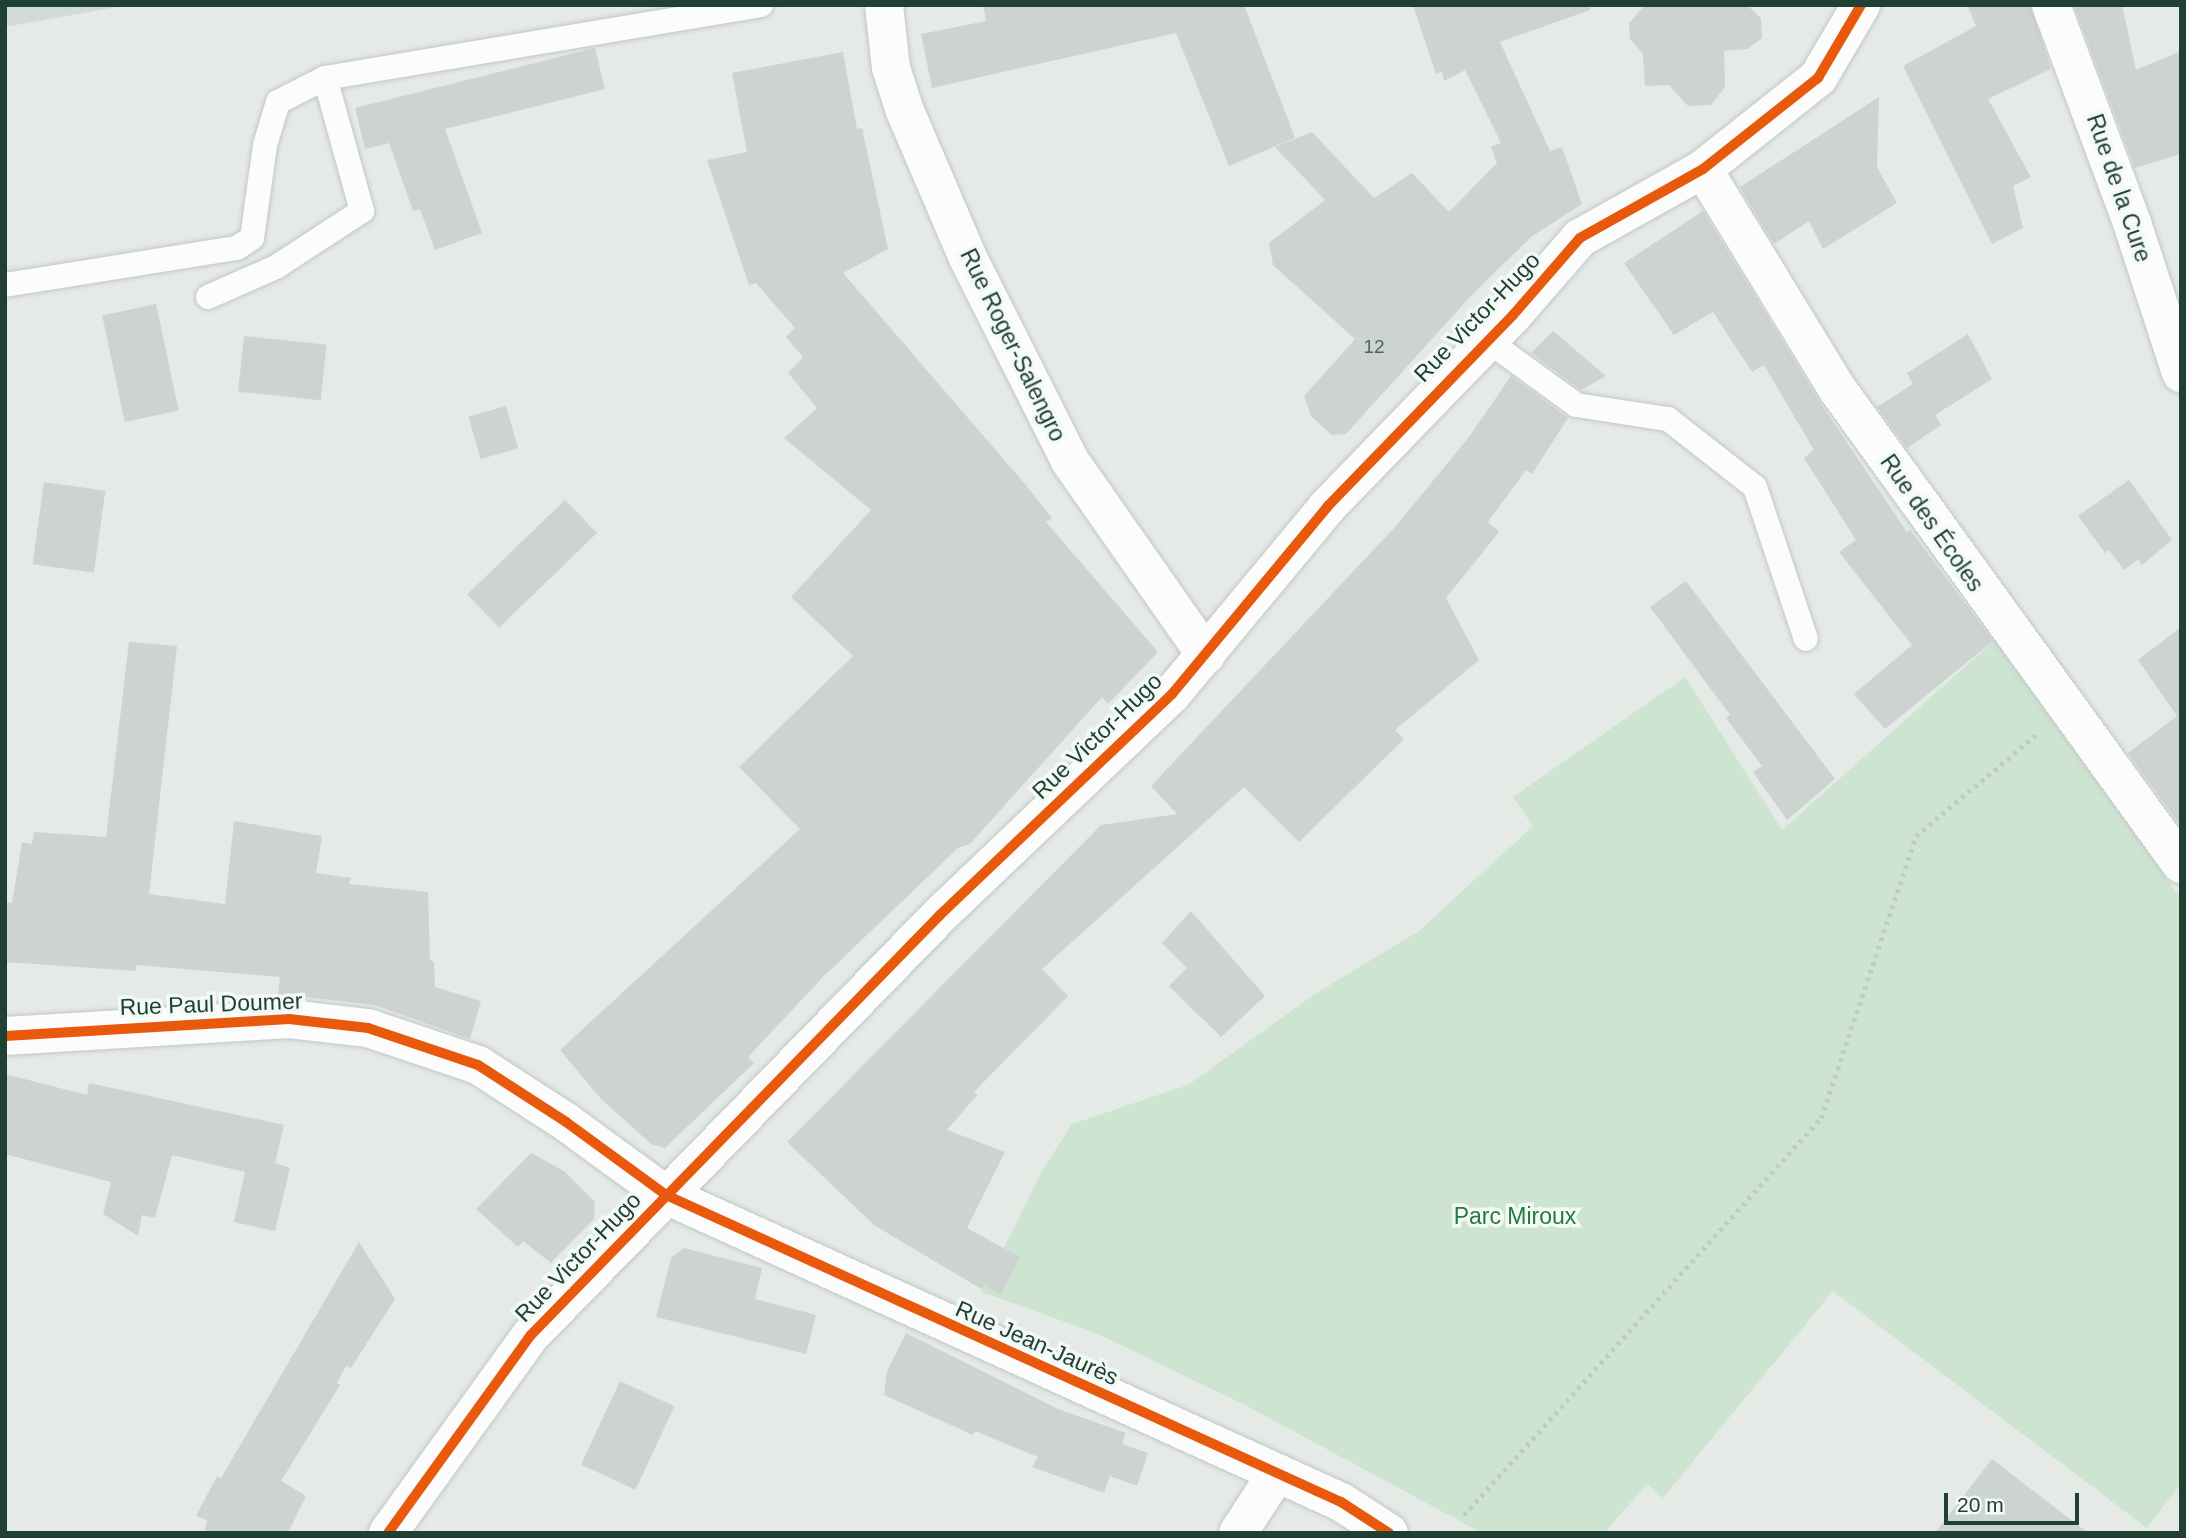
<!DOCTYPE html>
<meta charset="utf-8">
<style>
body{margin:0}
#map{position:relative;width:2186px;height:1538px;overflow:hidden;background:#e5eae7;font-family:Arial,sans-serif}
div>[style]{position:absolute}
.built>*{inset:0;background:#d2dcd7}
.green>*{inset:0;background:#cde4d1}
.building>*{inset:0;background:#cdd3d0;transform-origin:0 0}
.path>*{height:4.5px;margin-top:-2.25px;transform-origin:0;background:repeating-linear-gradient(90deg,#c1cac5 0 3.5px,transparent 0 8.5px)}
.roads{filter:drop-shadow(0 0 2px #c2c7c4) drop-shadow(0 0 2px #c2c7c4)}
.lane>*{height:24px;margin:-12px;padding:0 12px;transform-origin:12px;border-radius:12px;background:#fbfcfb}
.street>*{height:38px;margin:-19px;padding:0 19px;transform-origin:19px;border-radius:19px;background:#fbfcfb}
.secondary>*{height:38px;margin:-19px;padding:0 19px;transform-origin:19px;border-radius:19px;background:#fbfcfb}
.cycleway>*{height:10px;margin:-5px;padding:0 5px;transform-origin:5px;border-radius:5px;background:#e8590c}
span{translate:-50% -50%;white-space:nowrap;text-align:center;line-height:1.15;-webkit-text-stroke:7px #f3f9f5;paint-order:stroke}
.number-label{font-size:19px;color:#4c665c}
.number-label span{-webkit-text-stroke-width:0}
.street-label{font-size:23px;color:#204034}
.park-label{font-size:23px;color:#277a3e}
.frame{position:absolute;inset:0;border:7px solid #204034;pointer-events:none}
.scale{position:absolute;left:1944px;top:1493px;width:135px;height:32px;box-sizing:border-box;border:4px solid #204034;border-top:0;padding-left:9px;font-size:21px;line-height:24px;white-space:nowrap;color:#204034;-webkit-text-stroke:5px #f3f9f5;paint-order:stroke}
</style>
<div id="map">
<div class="built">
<div style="clip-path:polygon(5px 5px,128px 5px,5px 27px)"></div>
</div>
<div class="green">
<div style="clip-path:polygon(1995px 640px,2181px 899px,2181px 1484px,2147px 1528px,1833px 1291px,1663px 1498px,1647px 1484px,1604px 1533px,1482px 1533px,1245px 1405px,1098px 1334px,982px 1292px,1042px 1171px,1072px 1124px,1188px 1085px,1315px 994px,1419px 931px,1533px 826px,1513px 797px,1685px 677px,1782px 830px)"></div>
</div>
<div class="building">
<div style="clip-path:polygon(983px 5px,1244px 5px,1295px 138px,1229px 166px,1176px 33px,932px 88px,921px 34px,986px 21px)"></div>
<div style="clip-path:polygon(1413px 5px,1589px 5px,1590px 10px,1500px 42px,1550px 151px,1562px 147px,1582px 204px,1531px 237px,1469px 298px,1346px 434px,1332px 435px,1311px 416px,1304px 396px,1355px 339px,1273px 265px,1269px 243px,1325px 200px,1275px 147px,1312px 132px,1374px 198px,1412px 173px,1449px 212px,1497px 163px,1491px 147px,1501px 143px,1465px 70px,1444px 81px,1442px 71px,1436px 74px)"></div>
<div style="clip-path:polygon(1645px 5px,1747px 5px,1761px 18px,1762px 38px,1748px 49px,1724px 51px,1725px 87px,1711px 105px,1688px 106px,1669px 85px,1645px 86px,1643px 54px,1630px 39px,1629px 23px)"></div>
<div style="clip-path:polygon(1967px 5px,2030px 5px,2051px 69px,1988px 99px,2031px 177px,2013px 186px,2023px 228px,1992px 244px,1903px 66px,1976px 26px)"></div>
<div style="clip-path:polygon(2074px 5px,2122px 5px,2136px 70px,2181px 51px,2181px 154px,2135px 168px)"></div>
<div style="clip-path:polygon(595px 48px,605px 89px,445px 129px,482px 233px,435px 250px,420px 209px,413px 211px,389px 143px,365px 149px,355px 108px)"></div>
<div style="clip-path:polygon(843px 52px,857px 129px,862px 128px,888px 249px,843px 273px,1025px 484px,1052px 518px,1046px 522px,1158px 652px,1108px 704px,1102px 697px,970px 844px,958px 848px,824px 976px,748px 1057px,754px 1063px,665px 1148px,651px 1144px,601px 1099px,560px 1050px,800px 829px,739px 767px,853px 656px,791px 597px,871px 510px,784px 438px,817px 408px,788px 373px,803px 357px,786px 337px,795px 328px,756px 283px,749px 285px,707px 160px,747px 152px,732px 73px)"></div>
<div style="clip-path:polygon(1879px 97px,1877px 167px,1897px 203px,1823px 249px,1809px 221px,1774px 244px,1740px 187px)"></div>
<div style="clip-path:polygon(1703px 211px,1819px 401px,1907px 532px,1910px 530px,1993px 641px,1885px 729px,1854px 694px,1912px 645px,1839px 552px,1856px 540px,1804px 458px,1814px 450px,1764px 365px,1752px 372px,1713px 312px,1674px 335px,1624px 263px)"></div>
<div style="left:156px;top:304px;width:109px;height:55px;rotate:78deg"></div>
<div style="clip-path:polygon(1553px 331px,1606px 376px,1581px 390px,1531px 353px)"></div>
<div style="clip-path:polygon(1968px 334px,1992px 379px,1935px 415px,1941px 425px,1907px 448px,1877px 407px,1913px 384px,1907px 373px)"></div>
<div style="left:244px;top:336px;width:83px;height:56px;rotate:6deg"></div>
<div style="clip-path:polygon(1511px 376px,1568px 418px,1532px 474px,1526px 470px,1488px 522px,1499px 532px,1446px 598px,1479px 660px,1395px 730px,1404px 739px,1299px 842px,1244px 787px,1042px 969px,1068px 996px,974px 1092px,978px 1094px,947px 1130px,1005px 1152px,967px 1228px,1020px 1257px,1001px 1294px,984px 1286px,983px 1290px,874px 1225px,787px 1142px,1101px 825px,1177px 814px,1151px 786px,1395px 527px,1469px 437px)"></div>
<div style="left:506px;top:406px;width:44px;height:39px;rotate:74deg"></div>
<div style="clip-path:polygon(2129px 480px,2172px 540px,2142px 565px,2138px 559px,2124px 570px,2109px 550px,2105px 553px,2078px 516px)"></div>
<div style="left:44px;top:482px;width:62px;height:83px;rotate:8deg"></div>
<div style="left:565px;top:500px;width:46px;height:136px;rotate:46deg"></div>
<div style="clip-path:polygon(1686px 581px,1835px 779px,1787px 820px,1753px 772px,1762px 766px,1726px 718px,1730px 715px,1650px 607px)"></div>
<div style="clip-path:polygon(2181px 627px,2181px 826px,2128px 753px,2177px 716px,2138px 660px)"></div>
<div style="clip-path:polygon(129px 642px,177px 646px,149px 894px,225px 904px,234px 821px,322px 836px,316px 873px,351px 878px,349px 884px,428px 892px,430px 960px,434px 962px,435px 987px,481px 1001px,470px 1039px,375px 1005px,278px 994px,280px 977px,136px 965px,136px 971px,5px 962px,5px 902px,12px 903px,22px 842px,32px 844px,34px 832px,106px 837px)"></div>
<div style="clip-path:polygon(1191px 911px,1265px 996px,1221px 1037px,1169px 986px,1187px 968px,1162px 943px)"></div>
<div style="clip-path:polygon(5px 1074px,87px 1095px,89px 1083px,284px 1125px,275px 1163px,290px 1168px,275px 1231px,234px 1222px,245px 1172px,172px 1155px,155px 1218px,142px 1215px,138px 1236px,103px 1214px,111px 1182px,5px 1154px)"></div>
<div style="clip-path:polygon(531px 1153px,564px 1171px,595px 1202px,594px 1219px,551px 1263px,523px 1241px,518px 1247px,476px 1209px)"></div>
<div style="clip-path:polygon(359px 1242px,395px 1299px,351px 1368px,346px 1366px,337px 1383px,340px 1385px,281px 1481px,306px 1496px,288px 1533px,204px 1533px,207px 1520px,196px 1516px,217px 1476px,221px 1478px)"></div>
<div style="clip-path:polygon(684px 1248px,762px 1268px,755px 1299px,816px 1315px,806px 1354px,656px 1317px,671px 1258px)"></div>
<div style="clip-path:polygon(906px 1333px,1058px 1409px,1126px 1433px,1122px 1444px,1148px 1453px,1137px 1486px,1110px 1476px,1104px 1493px,1032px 1467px,1038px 1457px,975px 1431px,973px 1435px,884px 1395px,887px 1371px)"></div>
<div style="left:620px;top:1381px;width:60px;height:92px;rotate:25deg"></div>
<div style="clip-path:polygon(1992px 1459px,2088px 1533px,1935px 1533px)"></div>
</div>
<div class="path">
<div style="left:1464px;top:1515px;width:534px;rotate:-48.04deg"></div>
<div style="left:1821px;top:1118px;width:298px;rotate:-71.4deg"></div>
<div style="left:1916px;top:836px;width:158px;rotate:-40.1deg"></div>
</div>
<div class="roads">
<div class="lane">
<div style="left:5px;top:285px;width:235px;rotate:-9.1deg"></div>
<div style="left:237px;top:248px;width:18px;rotate:-34deg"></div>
<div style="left:252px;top:238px;width:94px;rotate:-82deg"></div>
<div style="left:265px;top:145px;width:45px;rotate:-73.2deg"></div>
<div style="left:278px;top:102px;width:53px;rotate:-27.1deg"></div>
<div style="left:208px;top:297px;width:74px;rotate:-23.8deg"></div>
<div style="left:276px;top:267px;width:103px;rotate:-33.1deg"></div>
<div style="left:362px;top:211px;width:138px;rotate:-105.5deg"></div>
<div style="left:325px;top:78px;width:442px;rotate:-9.5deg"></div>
<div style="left:1487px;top:340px;width:110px;rotate:36.1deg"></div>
<div style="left:1576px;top:405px;width:93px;rotate:8.7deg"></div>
<div style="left:1668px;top:419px;width:110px;rotate:38deg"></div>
<div style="left:1755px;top:487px;width:160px;rotate:71.5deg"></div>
</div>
<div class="street">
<div style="left:884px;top:5px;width:63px;rotate:83.7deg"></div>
<div style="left:891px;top:68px;width:45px;rotate:72deg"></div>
<div style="left:905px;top:111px;width:160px;rotate:66.8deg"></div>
<div style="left:968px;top:258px;width:227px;rotate:63.3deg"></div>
<div style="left:1070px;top:461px;width:237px;rotate:55deg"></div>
<div style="left:2051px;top:5px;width:233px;rotate:69.6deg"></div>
<div style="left:2132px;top:223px;width:158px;rotate:71.9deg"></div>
<div style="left:1703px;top:169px;width:259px;rotate:58.6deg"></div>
<div style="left:1838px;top:390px;width:585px;rotate:54.11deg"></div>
<div style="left:5px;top:1036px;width:285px;rotate:-3.4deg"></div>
<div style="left:289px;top:1019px;width:80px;rotate:6.5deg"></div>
<div style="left:368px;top:1028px;width:116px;rotate:18.6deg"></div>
<div style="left:478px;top:1065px;width:105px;rotate:32.9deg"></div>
<div style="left:566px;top:1122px;width:124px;rotate:36.1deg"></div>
<div style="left:666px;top:1195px;width:742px;rotate:24.46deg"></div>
<div style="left:1341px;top:1502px;width:57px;rotate:32.9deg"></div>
<div style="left:1238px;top:1533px;width:72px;rotate:-57deg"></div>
</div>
<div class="secondary">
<div style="left:388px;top:1533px;width:243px;rotate:-54.2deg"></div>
<div style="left:530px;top:1336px;width:588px;rotate:-45.76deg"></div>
<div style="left:940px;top:915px;width:320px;rotate:-43.6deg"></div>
<div style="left:1172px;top:694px;width:243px;rotate:-50.3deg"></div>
<div style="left:1327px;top:507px;width:267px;rotate:-45.9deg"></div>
<div style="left:1513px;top:315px;width:102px;rotate:-49deg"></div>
<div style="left:1580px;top:238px;width:141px;rotate:-29.3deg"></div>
<div style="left:1703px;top:169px;width:147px;rotate:-38.4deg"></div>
<div style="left:1818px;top:78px;width:85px;rotate:-59.5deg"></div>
</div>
</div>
<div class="cycleway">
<div style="left:5px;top:1036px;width:285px;rotate:-3.4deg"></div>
<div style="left:289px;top:1019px;width:80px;rotate:6.5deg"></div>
<div style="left:368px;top:1028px;width:116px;rotate:18.6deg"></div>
<div style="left:478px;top:1065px;width:105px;rotate:32.9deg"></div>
<div style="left:566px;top:1122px;width:124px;rotate:36.1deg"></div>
<div style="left:666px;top:1195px;width:742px;rotate:24.46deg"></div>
<div style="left:1341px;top:1502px;width:57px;rotate:32.9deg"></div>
<div style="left:388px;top:1533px;width:243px;rotate:-54.2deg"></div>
<div style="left:530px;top:1336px;width:588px;rotate:-45.76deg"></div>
<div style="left:940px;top:915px;width:320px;rotate:-43.6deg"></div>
<div style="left:1172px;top:694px;width:243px;rotate:-50.3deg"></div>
<div style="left:1327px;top:507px;width:267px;rotate:-45.9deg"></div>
<div style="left:1513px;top:315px;width:102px;rotate:-49deg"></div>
<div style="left:1580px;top:238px;width:141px;rotate:-29.3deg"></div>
<div style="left:1703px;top:169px;width:147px;rotate:-38.4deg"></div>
<div style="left:1818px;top:78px;width:85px;rotate:-59.5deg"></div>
</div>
<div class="number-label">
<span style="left:1374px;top:347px">12</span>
</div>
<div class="street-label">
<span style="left:2119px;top:188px;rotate:71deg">Rue de la Cure</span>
<span style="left:1477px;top:317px;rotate:-46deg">Rue Victor-Hugo</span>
<span style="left:1013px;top:345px;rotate:64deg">Rue Roger-Salengro</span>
<span style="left:1932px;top:523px;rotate:55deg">Rue des Écoles</span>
<span style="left:1097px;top:736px;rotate:-44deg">Rue Victor-Hugo</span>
<span style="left:211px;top:1004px;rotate:-2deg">Rue Paul Doumer</span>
<span style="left:578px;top:1257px;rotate:-46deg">Rue Victor-Hugo</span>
<span style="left:1037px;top:1343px;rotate:24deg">Rue Jean-Jaurès</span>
</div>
<div class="park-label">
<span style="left:1515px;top:1216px">Parc Miroux</span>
</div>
<div class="frame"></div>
<div class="scale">20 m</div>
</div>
